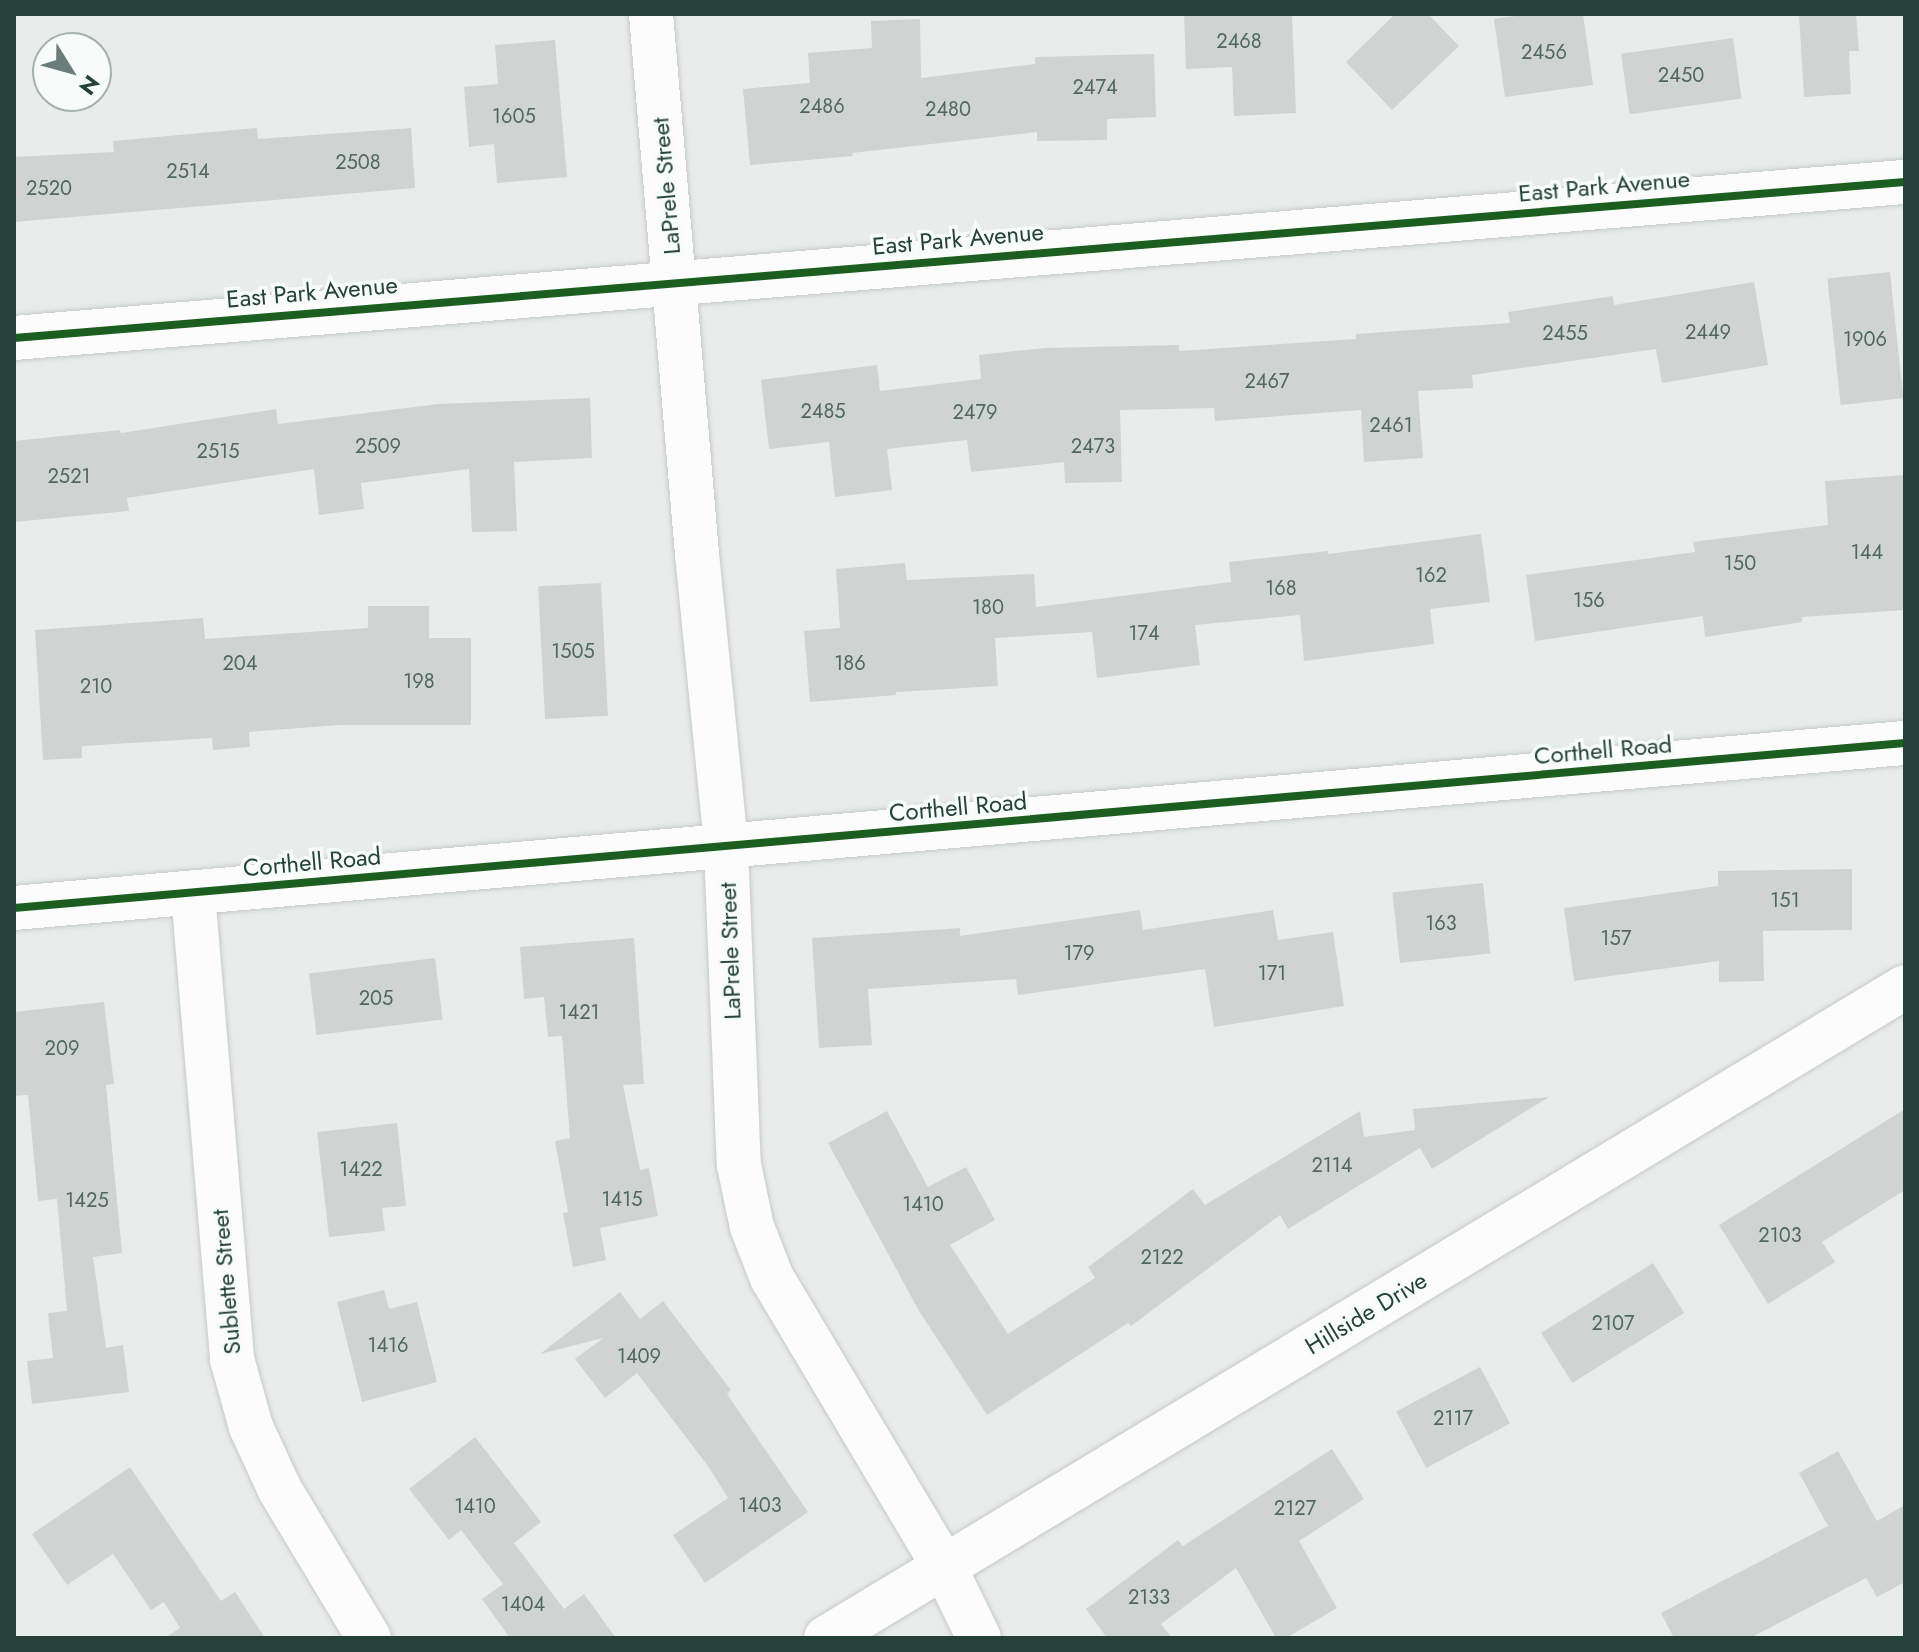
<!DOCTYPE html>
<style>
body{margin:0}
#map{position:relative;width:1919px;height:1652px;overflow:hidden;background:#e8edeb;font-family:Jost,sans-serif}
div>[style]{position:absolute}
.building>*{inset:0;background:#cfd4d2;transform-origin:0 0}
.roads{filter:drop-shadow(0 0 2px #c5cac8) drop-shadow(0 0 2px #c5cac8)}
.minor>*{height:44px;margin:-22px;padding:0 22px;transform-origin:22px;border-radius:22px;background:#fcfcfc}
.cycleway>*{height:8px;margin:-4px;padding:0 4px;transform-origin:4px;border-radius:4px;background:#1b5e20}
span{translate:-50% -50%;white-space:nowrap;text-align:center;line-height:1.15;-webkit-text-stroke:7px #f7fbf9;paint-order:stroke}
.number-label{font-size:20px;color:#506761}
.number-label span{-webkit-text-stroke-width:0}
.street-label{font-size:24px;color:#24423a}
.frame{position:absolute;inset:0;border:16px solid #24423a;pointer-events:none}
.north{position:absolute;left:32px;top:32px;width:80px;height:80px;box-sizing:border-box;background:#f7fbf9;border:2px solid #a3b1ad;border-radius:50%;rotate:127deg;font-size:22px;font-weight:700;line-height:32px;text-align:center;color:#24423a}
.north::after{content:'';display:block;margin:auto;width:28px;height:36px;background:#697e78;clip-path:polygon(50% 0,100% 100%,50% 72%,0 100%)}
</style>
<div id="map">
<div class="building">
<div style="clip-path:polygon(1184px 14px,1292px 14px,1296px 113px,1234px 116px,1232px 67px,1186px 69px)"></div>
<div style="clip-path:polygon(1395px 14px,1428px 14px,1459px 46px,1392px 110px,1346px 62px)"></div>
<div style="clip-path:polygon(1529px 14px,1583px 14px,1593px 85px,1505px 97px,1494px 19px)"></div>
<div style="clip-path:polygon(1799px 14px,1856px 14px,1859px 51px,1849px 51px,1851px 94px,1804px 97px)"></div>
<div style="clip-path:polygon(920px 19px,921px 78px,1035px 64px,1035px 57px,1154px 54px,1156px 117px,1107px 119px,1107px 140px,1037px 141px,1037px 132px,852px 153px,853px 156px,750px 165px,743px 89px,810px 83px,808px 53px,872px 48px,871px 21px)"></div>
<div style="left:1733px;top:38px;width:61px;height:113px;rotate:82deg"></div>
<div style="clip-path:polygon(555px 40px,567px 177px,497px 183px,494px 144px,469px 147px,464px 87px,498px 84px,495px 45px)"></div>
<div style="clip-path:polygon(257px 128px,258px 139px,411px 128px,415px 188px,14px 222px,14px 157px,114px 152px,113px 141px)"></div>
<div style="left:1890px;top:272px;width:127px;height:63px;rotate:84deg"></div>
<div style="clip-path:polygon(1754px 282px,1768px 365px,1662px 383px,1656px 349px,1472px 375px,1473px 388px,1418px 391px,1423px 458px,1364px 462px,1361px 410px,1215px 421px,1214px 408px,1120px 410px,1122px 482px,1065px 483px,1064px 462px,971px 472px,967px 440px,887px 449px,892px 490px,835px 497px,829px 442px,769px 449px,761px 380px,877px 365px,880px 391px,981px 379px,979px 355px,1045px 348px,1179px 345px,1179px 351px,1356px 339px,1356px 334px,1510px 323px,1508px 312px,1613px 296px,1614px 305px)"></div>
<div style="clip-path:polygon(590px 398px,592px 458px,514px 462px,517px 531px,472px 532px,469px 469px,361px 483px,364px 509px,319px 515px,314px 469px,127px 498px,129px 511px,14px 522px,14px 441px,120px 430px,121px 433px,276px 409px,278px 424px,438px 404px)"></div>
<div style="clip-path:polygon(1904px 475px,1905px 610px,1802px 617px,1802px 622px,1705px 637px,1703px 616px,1535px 641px,1526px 575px,1695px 552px,1693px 542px,1828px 525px,1825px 481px)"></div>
<div style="clip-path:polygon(1481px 534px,1490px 602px,1430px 609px,1434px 644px,1304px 661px,1300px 615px,1195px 625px,1200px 665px,1097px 678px,1092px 632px,995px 638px,998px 686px,896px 692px,896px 695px,810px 702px,804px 631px,840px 628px,836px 569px,905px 563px,907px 580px,1034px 574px,1036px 607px,1231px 582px,1229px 562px,1328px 551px,1328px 554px)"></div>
<div style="left:601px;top:583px;width:133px;height:63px;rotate:87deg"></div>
<div style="clip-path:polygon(368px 606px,429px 606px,429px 638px,471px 638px,471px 725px,339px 725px,249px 732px,250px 747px,213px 750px,212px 738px,82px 746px,82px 758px,43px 760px,35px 630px,203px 618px,205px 639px,368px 628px)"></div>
<div style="clip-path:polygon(1852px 869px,1852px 930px,1763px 931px,1764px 981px,1719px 982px,1719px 961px,1574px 981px,1564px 908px,1718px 886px,1718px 871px)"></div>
<div style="left:1483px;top:883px;width:71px;height:91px;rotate:84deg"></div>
<div style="clip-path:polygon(1140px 910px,1143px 930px,1273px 910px,1278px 940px,1333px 932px,1344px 1006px,1214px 1027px,1205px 969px,1018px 995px,1016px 979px,868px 989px,872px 1045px,819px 1048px,812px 938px,960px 928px,960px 936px)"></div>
<div style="clip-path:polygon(634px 938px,644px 1084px,623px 1085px,640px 1170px,649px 1168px,658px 1216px,600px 1228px,606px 1260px,573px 1267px,563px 1213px,568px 1212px,555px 1141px,570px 1138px,562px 1036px,548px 1037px,544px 997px,524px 999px,520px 947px)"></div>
<div style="left:435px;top:958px;width:62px;height:127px;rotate:83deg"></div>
<div style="clip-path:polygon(104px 1002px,114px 1084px,106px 1085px,122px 1253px,93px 1257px,106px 1348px,123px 1345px,129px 1392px,32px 1404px,27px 1361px,53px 1358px,48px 1313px,67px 1311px,57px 1199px,38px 1201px,28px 1095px,14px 1096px,14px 1012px)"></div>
<div style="clip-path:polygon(1549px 1097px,1432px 1169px,1420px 1148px,1288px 1229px,1280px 1215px,1131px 1326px,1128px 1323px,987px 1415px,919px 1311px,828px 1143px,887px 1111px,928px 1187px,966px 1167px,995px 1220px,950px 1245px,1008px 1334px,1095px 1278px,1088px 1267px,1193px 1189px,1205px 1205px,1360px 1111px,1364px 1137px,1415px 1130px,1413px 1109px)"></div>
<div style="clip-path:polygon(1905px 1109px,1905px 1190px,1822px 1242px,1835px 1262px,1768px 1304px,1719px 1225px)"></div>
<div style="clip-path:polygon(397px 1123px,406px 1206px,382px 1208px,385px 1231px,329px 1237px,317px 1132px)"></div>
<div style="left:1653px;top:1263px;width:59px;height:132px;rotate:58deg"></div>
<div style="clip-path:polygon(384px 1290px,389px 1309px,417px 1302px,437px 1382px,362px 1402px,337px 1302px)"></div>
<div style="clip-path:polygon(620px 1292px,640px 1319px,663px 1301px,731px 1390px,727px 1394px,808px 1512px,705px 1583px,673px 1535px,728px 1498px,708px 1466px,637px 1373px,605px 1398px,575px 1359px,603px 1338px,540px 1354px)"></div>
<div style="left:1480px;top:1367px;width:64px;height:95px;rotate:62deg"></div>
<div style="clip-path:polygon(475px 1437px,541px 1522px,514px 1543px,564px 1609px,584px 1594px,616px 1638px,510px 1638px,482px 1599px,503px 1584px,461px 1530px,449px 1540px,409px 1489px)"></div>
<div style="clip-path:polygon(1332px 1449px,1364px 1499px,1299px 1541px,1337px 1608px,1286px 1638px,1276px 1638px,1236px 1568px,1161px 1624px,1172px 1638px,1107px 1638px,1086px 1609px,1178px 1540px,1183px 1546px)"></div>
<div style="clip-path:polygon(1838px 1451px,1877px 1521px,1905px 1505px,1905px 1582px,1877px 1597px,1866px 1578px,1750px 1638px,1674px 1638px,1661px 1613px,1828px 1526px,1799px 1473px)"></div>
<div style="clip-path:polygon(130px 1467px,221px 1601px,235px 1592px,265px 1638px,165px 1638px,180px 1628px,164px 1602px,151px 1610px,113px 1554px,67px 1585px,32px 1534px)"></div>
</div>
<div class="roads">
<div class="minor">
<div style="left:651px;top:14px;width:542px;rotate:85.13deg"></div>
<div style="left:697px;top:554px;width:294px;rotate:84.3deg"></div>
<div style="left:726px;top:847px;width:318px;rotate:87.7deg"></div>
<div style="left:739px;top:1165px;width:63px;rotate:78.2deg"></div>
<div style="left:752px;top:1227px;width:55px;rotate:68.6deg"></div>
<div style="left:772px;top:1278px;width:335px;rotate:59.2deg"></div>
<div style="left:944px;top:1566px;width:80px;rotate:64.1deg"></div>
<div style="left:14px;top:338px;width:1897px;rotate:-4.72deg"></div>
<div style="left:193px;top:893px;width:468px;rotate:85.2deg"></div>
<div style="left:232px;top:1359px;width:71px;rotate:74.4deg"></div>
<div style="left:251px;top:1427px;width:69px;rotate:65.3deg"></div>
<div style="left:280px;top:1490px;width:173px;rotate:59deg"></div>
<div style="left:14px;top:908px;width:1898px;rotate:-4.99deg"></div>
<div style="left:826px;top:1638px;width:1260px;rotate:-31.1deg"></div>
</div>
</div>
<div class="cycleway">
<div style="left:14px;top:338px;width:1897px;rotate:-4.72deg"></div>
<div style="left:14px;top:908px;width:1898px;rotate:-4.99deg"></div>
</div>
<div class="number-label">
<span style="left:1239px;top:41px">2468</span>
<span style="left:1544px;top:52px">2456</span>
<span style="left:1681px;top:75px">2450</span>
<span style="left:1095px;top:87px">2474</span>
<span style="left:822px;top:106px">2486</span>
<span style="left:948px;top:109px">2480</span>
<span style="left:514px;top:116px">1605</span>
<span style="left:358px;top:162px">2508</span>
<span style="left:188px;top:171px">2514</span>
<span style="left:49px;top:188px">2520</span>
<span style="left:1708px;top:332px">2449</span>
<span style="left:1565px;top:333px">2455</span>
<span style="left:1865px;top:339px">1906</span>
<span style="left:1267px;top:381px">2467</span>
<span style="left:823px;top:411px">2485</span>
<span style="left:975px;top:412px">2479</span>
<span style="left:1391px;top:425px">2461</span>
<span style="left:378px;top:446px">2509</span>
<span style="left:1093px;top:446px">2473</span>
<span style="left:218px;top:451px">2515</span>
<span style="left:69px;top:476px">2521</span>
<span style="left:1867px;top:552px">144</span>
<span style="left:1740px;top:563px">150</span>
<span style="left:1431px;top:575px">162</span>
<span style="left:1281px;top:588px">168</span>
<span style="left:1589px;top:600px">156</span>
<span style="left:988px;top:607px">180</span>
<span style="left:1144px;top:633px">174</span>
<span style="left:573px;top:651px">1505</span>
<span style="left:240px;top:663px">204</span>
<span style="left:850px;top:663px">186</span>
<span style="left:419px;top:681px">198</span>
<span style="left:96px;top:686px">210</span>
<span style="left:1785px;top:900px">151</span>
<span style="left:1441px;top:923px">163</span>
<span style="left:1616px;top:938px">157</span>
<span style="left:1079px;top:953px">179</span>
<span style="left:1272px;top:973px">171</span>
<span style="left:376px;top:998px">205</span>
<span style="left:579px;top:1012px">1421</span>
<span style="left:62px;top:1048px">209</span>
<span style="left:1332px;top:1165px">2114</span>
<span style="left:361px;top:1169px">1422</span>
<span style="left:622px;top:1199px">1415</span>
<span style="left:87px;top:1200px">1425</span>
<span style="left:923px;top:1204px">1410</span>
<span style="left:1780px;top:1235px">2103</span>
<span style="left:1162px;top:1257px">2122</span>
<span style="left:1613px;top:1323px">2107</span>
<span style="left:388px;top:1345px">1416</span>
<span style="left:639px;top:1356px">1409</span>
<span style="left:1453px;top:1418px">2117</span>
<span style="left:760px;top:1505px">1403</span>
<span style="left:475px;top:1506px">1410</span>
<span style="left:1295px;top:1508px">2127</span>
<span style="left:1149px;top:1597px">2133</span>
<span style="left:523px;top:1604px">1404</span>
</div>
<div class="street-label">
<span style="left:666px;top:186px;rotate:-95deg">LaPrele Street</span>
<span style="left:1604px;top:186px;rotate:-5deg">East Park Avenue</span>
<span style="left:958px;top:239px;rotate:-5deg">East Park Avenue</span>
<span style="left:312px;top:292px;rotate:-5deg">East Park Avenue</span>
<span style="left:1603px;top:750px;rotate:-5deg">Corthell Road</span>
<span style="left:958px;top:807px;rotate:-5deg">Corthell Road</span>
<span style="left:312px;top:862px;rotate:-5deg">Corthell Road</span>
<span style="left:730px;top:951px;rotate:-92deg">LaPrele Street</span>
<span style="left:226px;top:1282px;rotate:-95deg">Sublette Street</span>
<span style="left:1366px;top:1313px;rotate:-31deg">Hillside Drive</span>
</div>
<div class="frame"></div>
<div class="north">N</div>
</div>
